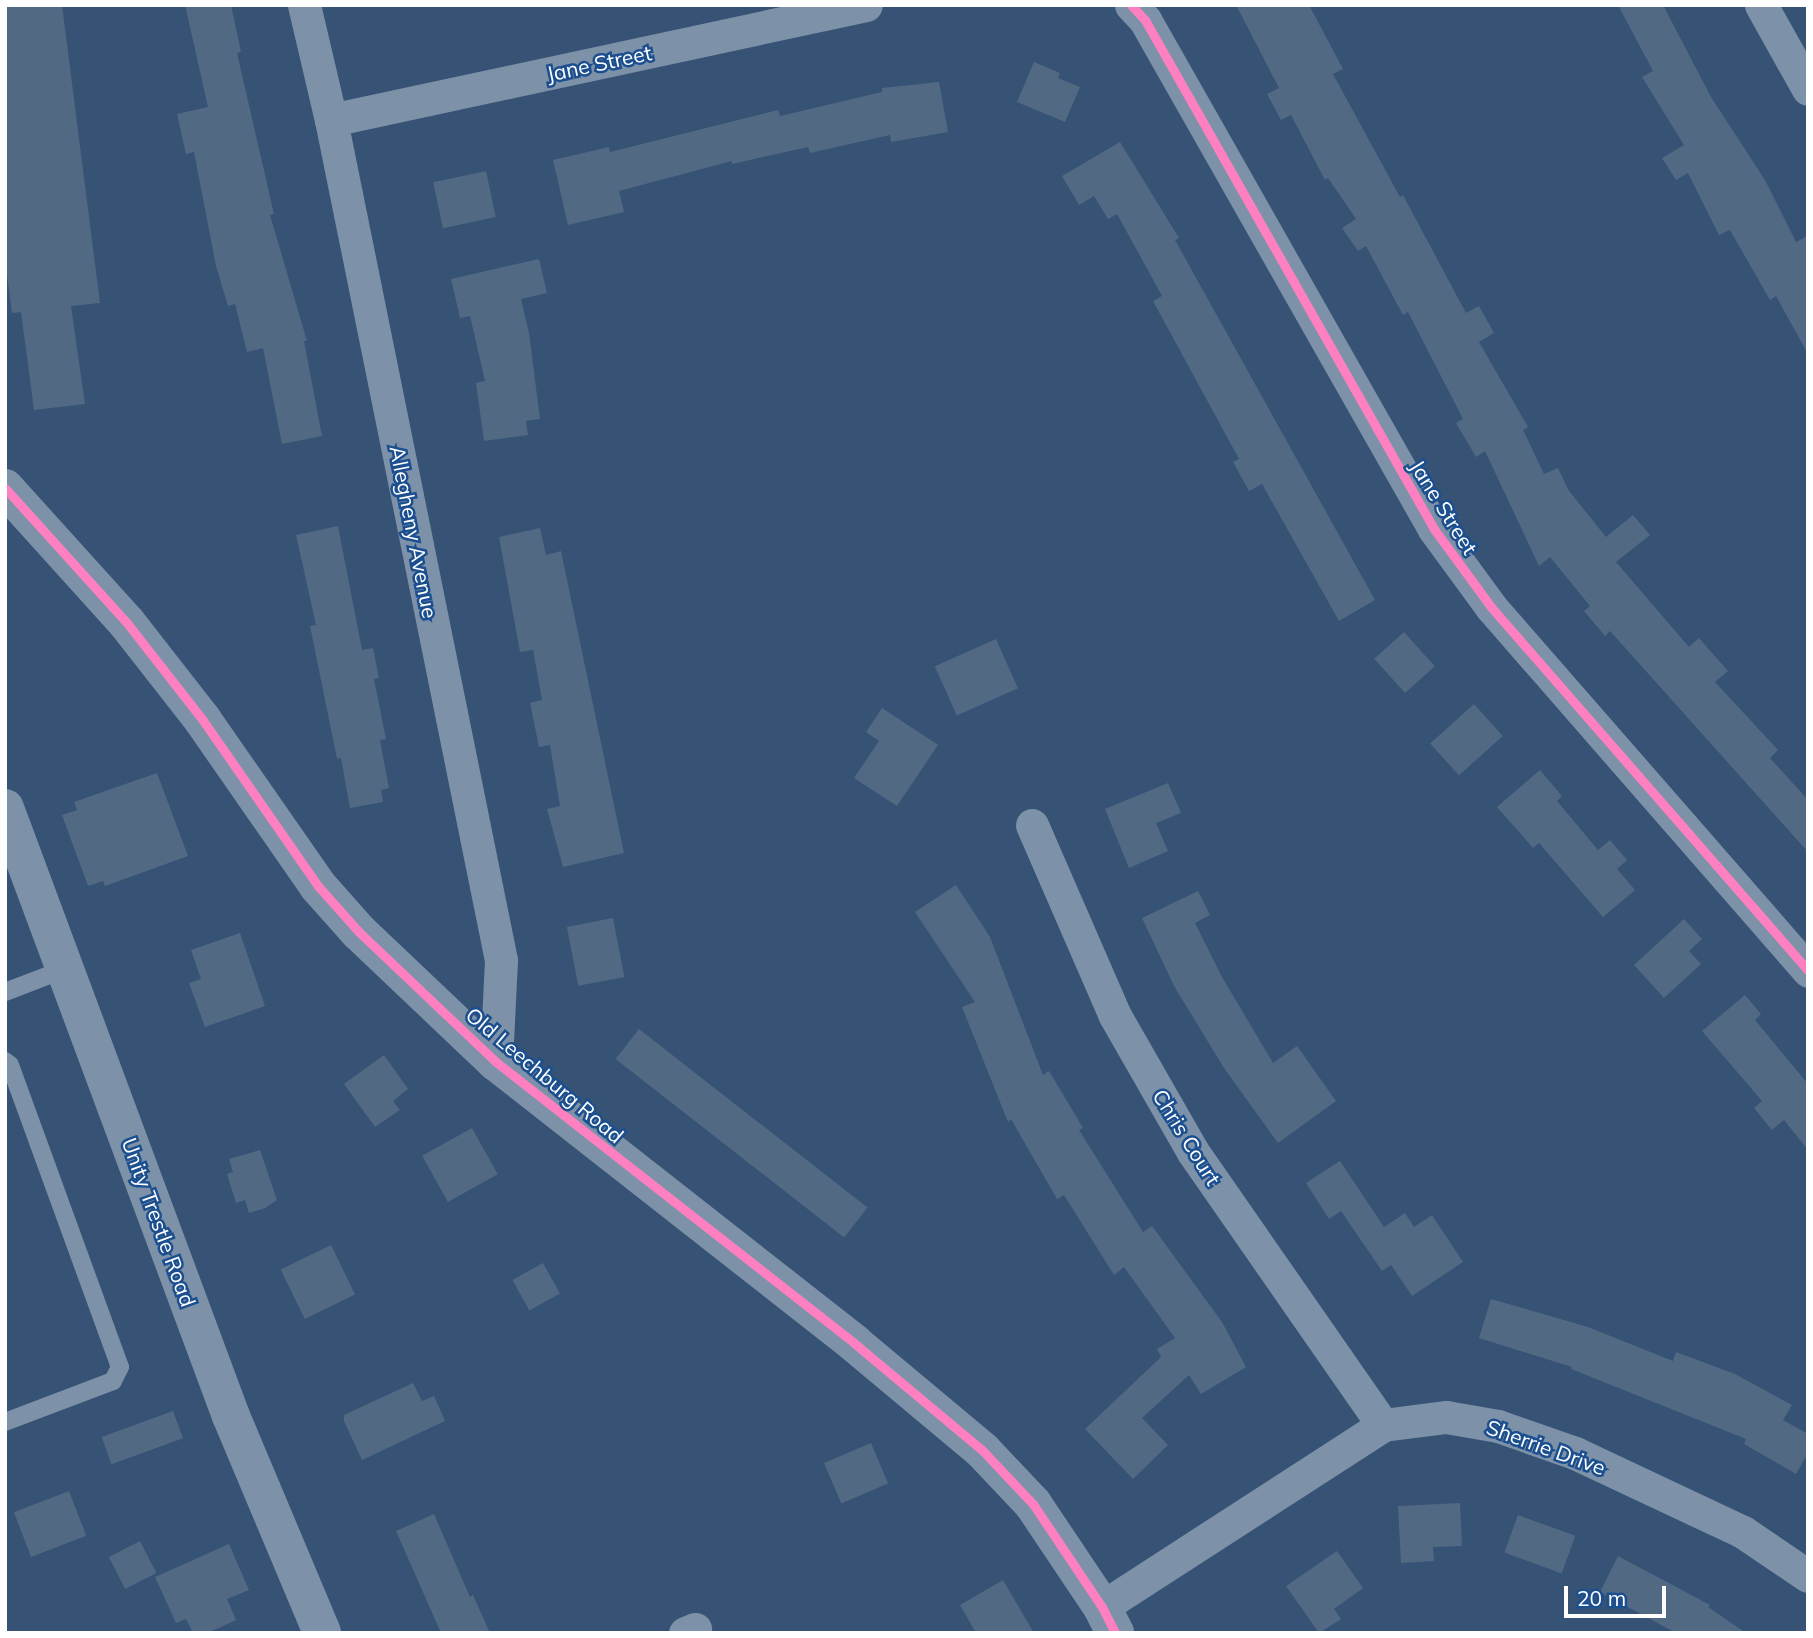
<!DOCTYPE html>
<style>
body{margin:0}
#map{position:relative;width:1813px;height:1638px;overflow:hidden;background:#365274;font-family:Mulish,sans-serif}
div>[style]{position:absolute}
.building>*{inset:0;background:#526984;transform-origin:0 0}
.service>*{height:18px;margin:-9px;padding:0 9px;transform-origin:9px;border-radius:9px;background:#7d92a8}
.minor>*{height:33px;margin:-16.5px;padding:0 16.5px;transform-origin:16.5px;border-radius:16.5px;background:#7d92a8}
.tertiary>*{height:38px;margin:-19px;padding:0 19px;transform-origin:19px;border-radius:19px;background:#7d92a8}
.cycleway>*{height:9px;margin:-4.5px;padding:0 4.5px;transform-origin:4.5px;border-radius:4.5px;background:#ff80c0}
span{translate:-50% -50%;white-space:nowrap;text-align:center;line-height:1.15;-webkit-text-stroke:5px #1b4f8f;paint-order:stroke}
.street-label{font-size:21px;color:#fff}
.frame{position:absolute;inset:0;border:7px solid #fff;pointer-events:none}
.scale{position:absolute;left:1564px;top:1586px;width:102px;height:32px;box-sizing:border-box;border:4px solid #fff;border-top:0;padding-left:9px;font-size:21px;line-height:24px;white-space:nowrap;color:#fff;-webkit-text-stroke:5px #1b4f8f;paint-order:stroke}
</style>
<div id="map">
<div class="building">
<div style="clip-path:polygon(5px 5px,62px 5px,100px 303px,71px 306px,85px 404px,34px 410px,21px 312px,12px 313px,5px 260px)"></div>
<div style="clip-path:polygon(185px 5px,231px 5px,241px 52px,237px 53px,274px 214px,270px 215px,307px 341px,304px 341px,322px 436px,282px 444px,263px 348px,247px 352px,235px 304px,228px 306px,216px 266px,194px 152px,186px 154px,177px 114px,208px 107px)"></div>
<div style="clip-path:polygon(1236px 5px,1309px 5px,1343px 69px,1333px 74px,1400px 197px,1403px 195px,1466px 313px,1479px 306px,1494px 333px,1479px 342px,1528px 427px,1523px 430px,1544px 474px,1558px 468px,1569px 491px,1606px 537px,1633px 515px,1650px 535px,1616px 562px,1689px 647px,1699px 638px,1728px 671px,1715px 682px,1778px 750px,1770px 758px,1808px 800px,1808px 852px,1610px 631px,1605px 636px,1584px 611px,1590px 606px,1550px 557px,1539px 566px,1485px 451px,1476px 457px,1456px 423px,1463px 419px,1408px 312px,1403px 315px,1366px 246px,1358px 251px,1342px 228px,1356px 219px,1328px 178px,1325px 180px,1291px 115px,1281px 120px,1267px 94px,1279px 88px)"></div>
<div style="clip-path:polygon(1618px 5px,1663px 5px,1711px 97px,1765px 180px,1796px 242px,1808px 236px,1808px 354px,1776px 296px,1770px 300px,1730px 230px,1719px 235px,1688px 173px,1676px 180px,1662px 158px,1684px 145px,1642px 77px,1653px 71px)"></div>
<div style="clip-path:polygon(1034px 62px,1060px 73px,1058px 78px,1080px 87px,1065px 122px,1017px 102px)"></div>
<div style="clip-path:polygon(939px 82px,948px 132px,891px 142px,890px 135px,810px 153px,808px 147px,732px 164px,732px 161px,619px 191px,624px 212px,568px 225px,553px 160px,609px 147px,610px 152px,778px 110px,780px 116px,882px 92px,882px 88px)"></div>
<div style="clip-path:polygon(1120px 142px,1179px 238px,1175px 240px,1375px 600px,1339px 621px,1262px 484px,1249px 491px,1233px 462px,1239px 459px,1153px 301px,1162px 296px,1117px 214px,1108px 219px,1094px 196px,1079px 205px,1062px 176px)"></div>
<div style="left:486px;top:171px;width:47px;height:54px;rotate:78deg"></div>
<div style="clip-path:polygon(539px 259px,547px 293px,521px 299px,529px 333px,540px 419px,526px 421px,528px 435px,484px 441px,476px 383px,485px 381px,470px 316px,460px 318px,451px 279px)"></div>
<div style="clip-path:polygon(338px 526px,362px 650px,373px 648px,379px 678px,374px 679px,386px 739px,380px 740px,389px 788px,381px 790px,383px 802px,350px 808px,341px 758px,337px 759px,310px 626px,316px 625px,296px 535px)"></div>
<div style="clip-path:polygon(540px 528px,546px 555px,561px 551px,624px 853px,563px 867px,547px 809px,560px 806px,550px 745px,539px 747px,530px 703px,542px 700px,533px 650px,520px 652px,499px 537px)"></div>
<div style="left:1404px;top:632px;width:46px;height:40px;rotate:48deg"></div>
<div style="left:996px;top:639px;width:54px;height:67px;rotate:66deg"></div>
<div style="left:1474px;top:704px;width:43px;height:59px;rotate:48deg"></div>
<div style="clip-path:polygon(882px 708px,938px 745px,897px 806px,854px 778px,879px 741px,866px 732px)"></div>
<div style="clip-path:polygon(1540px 770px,1562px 796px,1557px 801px,1598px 850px,1610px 840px,1627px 860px,1617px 869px,1635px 890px,1603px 917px,1539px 843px,1533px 848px,1497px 807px)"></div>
<div style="clip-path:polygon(157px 773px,188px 856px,105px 886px,103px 881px,88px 886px,62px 815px,77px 810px,74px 802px)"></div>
<div style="clip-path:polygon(1168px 783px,1181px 813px,1156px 823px,1168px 851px,1129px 868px,1105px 809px)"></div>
<div style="clip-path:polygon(956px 885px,990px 937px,1043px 1075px,1049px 1071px,1083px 1128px,1079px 1130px,1143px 1232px,1152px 1226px,1222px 1322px,1246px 1367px,1201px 1394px,1189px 1375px,1142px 1418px,1168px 1445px,1133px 1479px,1085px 1429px,1161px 1357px,1157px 1349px,1175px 1338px,1124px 1267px,1114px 1275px,1064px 1195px,1057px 1199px,1011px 1119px,1008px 1122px,962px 1007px,975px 1002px,915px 912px)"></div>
<div style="clip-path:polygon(1198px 891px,1210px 915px,1195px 923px,1222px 977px,1273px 1063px,1297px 1046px,1336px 1101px,1278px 1143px,1224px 1068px,1174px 986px,1142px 918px)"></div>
<div style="left:613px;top:918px;width:60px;height:47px;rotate:79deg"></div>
<div style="clip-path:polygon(1684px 919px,1702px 939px,1689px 951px,1701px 964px,1664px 998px,1634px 965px)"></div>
<div style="clip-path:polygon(240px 933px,265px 1006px,205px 1027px,189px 983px,201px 979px,191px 950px)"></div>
<div style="clip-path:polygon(1745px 995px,1761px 1014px,1755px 1020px,1808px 1084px,1808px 1150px,1784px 1120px,1772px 1130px,1754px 1108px,1762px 1101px,1702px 1031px)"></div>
<div style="left:639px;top:1029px;width:290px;height:38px;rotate:38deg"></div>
<div style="clip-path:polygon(384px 1055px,408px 1089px,393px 1101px,400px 1110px,375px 1127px,344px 1084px)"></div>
<div style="left:472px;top:1128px;width:53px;height:57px;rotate:61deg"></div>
<div style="clip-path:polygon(260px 1150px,277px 1200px,265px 1208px,249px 1213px,245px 1200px,236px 1203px,227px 1174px,233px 1172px,229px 1159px)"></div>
<div style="clip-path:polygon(1340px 1161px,1384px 1227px,1405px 1213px,1414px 1227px,1432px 1215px,1463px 1262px,1412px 1296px,1391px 1265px,1382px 1271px,1341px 1211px,1329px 1219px,1306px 1183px)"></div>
<div style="left:331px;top:1245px;width:55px;height:56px;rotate:64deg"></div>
<div style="left:543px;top:1263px;width:35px;height:35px;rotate:61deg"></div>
<div style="clip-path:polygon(1491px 1299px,1588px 1327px,1673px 1361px,1676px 1352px,1735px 1374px,1792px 1405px,1783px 1420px,1808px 1434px,1808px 1453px,1796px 1474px,1744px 1444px,1746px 1439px,1571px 1369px,1572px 1367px,1479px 1338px)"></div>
<div style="clip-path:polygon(413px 1383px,422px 1401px,434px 1396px,445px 1421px,362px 1460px,344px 1421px,344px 1415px)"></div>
<div style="left:173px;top:1411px;width:29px;height:76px;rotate:70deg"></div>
<div style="left:871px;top:1443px;width:44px;height:51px;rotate:67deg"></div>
<div style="left:69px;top:1491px;width:48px;height:59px;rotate:69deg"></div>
<div style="clip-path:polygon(1460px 1503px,1462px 1546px,1433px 1547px,1434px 1561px,1401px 1563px,1398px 1506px)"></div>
<div style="clip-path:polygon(434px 1514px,470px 1597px,473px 1595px,490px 1633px,441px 1633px,396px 1531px)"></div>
<div style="left:1518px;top:1515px;width:61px;height:40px;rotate:20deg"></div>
<div style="left:140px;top:1541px;width:36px;height:35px;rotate:63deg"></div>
<div style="clip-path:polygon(229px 1544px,249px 1590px,227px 1599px,236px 1620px,208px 1633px,193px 1633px,186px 1619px,176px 1623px,155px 1577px)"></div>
<div style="clip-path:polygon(1337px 1551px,1363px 1588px,1334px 1609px,1341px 1619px,1319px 1633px,1286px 1586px)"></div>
<div style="clip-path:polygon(1618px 1556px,1710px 1605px,1708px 1607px,1746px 1633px,1676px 1633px,1600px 1592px)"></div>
<div style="clip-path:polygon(1003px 1580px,1034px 1633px,976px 1633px,960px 1605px)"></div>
</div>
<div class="service">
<div style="left:5px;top:992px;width:64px;rotate:-21deg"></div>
<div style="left:5px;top:1061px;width:6px;rotate:39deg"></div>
<div style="left:10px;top:1065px;width:321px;rotate:70deg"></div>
<div style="left:120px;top:1367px;width:16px;rotate:117deg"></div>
<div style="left:113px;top:1381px;width:116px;rotate:159.2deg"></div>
</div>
<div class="minor">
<div style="left:304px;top:5px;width:118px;rotate:76.8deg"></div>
<div style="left:331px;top:120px;width:857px;rotate:78.56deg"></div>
<div style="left:501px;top:960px;width:102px;rotate:92.8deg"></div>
<div style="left:1131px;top:5px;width:21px;rotate:47deg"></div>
<div style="left:1145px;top:20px;width:585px;rotate:60.41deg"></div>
<div style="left:1434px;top:529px;width:97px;rotate:53.8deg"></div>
<div style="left:1491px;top:607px;width:483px;rotate:48.9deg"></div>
<div style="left:1761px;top:5px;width:96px;rotate:60.8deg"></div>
<div style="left:331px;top:120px;width:547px;rotate:-12.13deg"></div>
<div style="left:1032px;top:825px;width:206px;rotate:66.5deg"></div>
<div style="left:1114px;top:1014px;width:159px;rotate:60.2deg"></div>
<div style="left:1193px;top:1152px;width:333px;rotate:55.2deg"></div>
<div style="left:1102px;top:1607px;width:335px;rotate:-32.9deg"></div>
<div style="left:1383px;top:1425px;width:64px;rotate:-7.2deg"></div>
<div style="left:1446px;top:1417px;width:53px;rotate:9.8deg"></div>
<div style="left:1498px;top:1426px;width:82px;rotate:19.3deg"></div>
<div style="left:1575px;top:1453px;width:186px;rotate:25.2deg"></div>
<div style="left:1743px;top:1532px;width:78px;rotate:34.1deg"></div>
<div style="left:685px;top:1633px;width:11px;rotate:-22deg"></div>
</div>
<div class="tertiary">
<div style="left:5px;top:488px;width:182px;rotate:47.9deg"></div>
<div style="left:127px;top:623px;width:122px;rotate:52deg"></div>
<div style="left:202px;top:719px;width:203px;rotate:55.2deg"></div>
<div style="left:318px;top:886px;width:62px;rotate:48.3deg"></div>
<div style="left:359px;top:932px;width:189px;rotate:43.5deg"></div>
<div style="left:496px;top:1062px;width:455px;rotate:38.1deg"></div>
<div style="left:854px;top:1343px;width:168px;rotate:39.9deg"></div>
<div style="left:983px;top:1451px;width:73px;rotate:46.7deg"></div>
<div style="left:1033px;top:1504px;width:124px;rotate:56.2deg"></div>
<div style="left:1102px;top:1607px;width:29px;rotate:63deg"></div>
<div style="left:5px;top:808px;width:649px;rotate:69.61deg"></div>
<div style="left:231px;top:1416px;width:235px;rotate:67.2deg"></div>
</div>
<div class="cycleway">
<div style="left:1131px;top:5px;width:21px;rotate:47deg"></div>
<div style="left:1145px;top:20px;width:585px;rotate:60.41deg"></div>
<div style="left:1434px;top:529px;width:97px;rotate:53.8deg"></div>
<div style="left:1491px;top:607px;width:483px;rotate:48.9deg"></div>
<div style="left:5px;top:488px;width:182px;rotate:47.9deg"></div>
<div style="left:127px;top:623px;width:122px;rotate:52deg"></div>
<div style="left:202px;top:719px;width:203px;rotate:55.2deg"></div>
<div style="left:318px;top:886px;width:62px;rotate:48.3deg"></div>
<div style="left:359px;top:932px;width:189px;rotate:43.5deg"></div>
<div style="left:496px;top:1062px;width:455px;rotate:38.1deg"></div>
<div style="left:854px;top:1343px;width:168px;rotate:39.9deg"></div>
<div style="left:983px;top:1451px;width:73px;rotate:46.7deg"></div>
<div style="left:1033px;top:1504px;width:124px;rotate:56.2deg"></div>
<div style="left:1102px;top:1607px;width:29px;rotate:63deg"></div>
</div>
<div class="street-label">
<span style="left:599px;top:63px;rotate:-12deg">Jane Street</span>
<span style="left:1444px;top:507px;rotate:58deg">Jane Street</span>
<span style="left:414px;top:532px;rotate:79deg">Allegheny Avenue</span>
<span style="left:545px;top:1075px;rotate:40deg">Old Leechburg Road</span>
<span style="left:1187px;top:1137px;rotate:58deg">Chris Court</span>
<span style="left:159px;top:1222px;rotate:70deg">Unity Trestle Road</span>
<span style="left:1546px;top:1447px;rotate:20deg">Sherrie Drive</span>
</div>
<div class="frame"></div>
<div class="scale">20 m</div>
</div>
